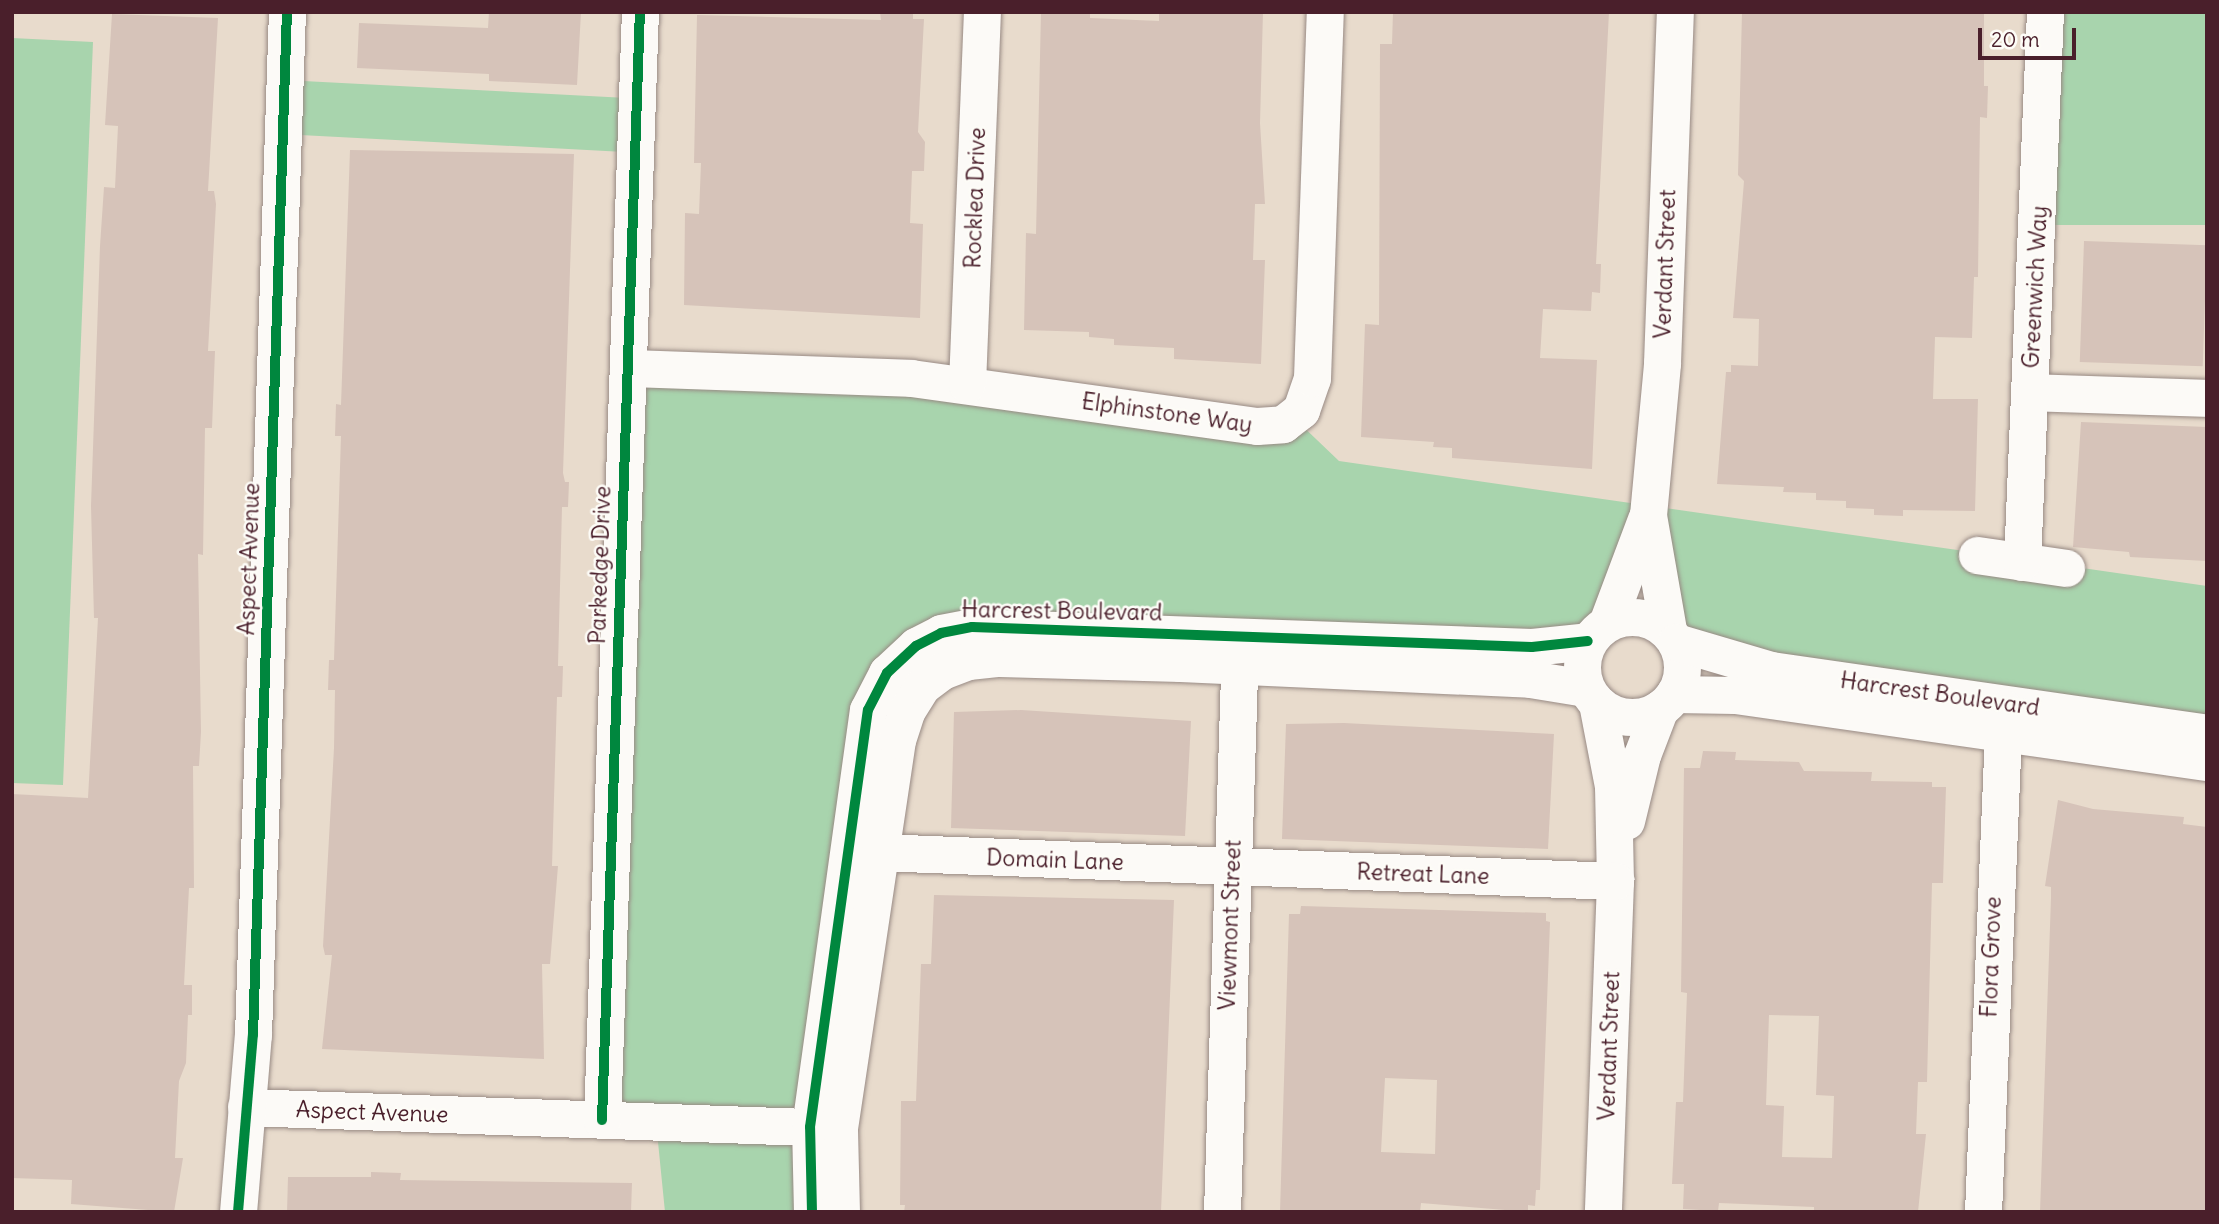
<!DOCTYPE html>
<style>
body{margin:0}
#map{position:relative;width:2219px;height:1224px;overflow:hidden;background:#e8dbcc;font-family:Delius,sans-serif}
div>[style]{position:absolute}
.green>*{inset:0;background:#a8d4ad;transform-origin:0 0}
.building>*{inset:0;background:#d6c3b9;transform-origin:0 0}
.roads{filter:drop-shadow(0 0 2px #988a84) drop-shadow(0 0 2px #988a84)}
.street>*{height:37px;margin:-18.5px;padding:0 18.5px;transform-origin:18.5px;border-radius:18.5px;background:#fcfaf7}
.street>.ring{margin:-18.5px;padding:0;box-sizing:content-box;background:none;border:37px solid #fcfaf7;border-radius:50%}
.cycleway>*{height:10px;margin:-5px;padding:0 5px;transform-origin:5px;border-radius:5px;background:#00873e}
span{translate:-50% -50%;white-space:nowrap;text-align:center;line-height:1.15;-webkit-text-stroke:5px #fdfcf7;paint-order:stroke}
.street-label{font-size:23px;color:#4a1f2b}
.frame{position:absolute;inset:0;border:14px solid #4a1f2b;pointer-events:none}
.scale{position:absolute;left:1978px;top:28px;width:98px;height:32px;box-sizing:border-box;border:4px solid #4a1f2b;border-top:0;padding-left:9px;font-size:21px;line-height:24px;white-space:nowrap;color:#4a1f2b;-webkit-text-stroke:5px #fdfcf7;paint-order:stroke}
</style>
<div id="map">
<div class="green">
<div style="left:2045px;top:12px;width:162px;height:213px"></div>
<div style="clip-path:polygon(12px 38px,93px 42px,63px 785px,12px 783px)"></div>
<div style="left:284px;top:80px;width:353px;height:54px;rotate:3deg"></div>
<div style="clip-path:polygon(628px 368px,1294px 418px,1339px 461px,2207px 586px,2207px 733px,1676px 642px,1648px 517px,1596px 631px,927px 638px,812px 1212px,665px 1212px,656px 1122px,602px 1120px)"></div>
</div>
<div class="building">
<div style="clip-path:polygon(489px 12px,581px 12px,577px 85px,489px 81px,489px 74px,357px 68px,359px 23px,488px 28px)"></div>
<div style="clip-path:polygon(880px 12px,913px 12px,913px 19px,924px 19px,918px 132px,925px 142px,924px 171px,912px 171px,910px 223px,923px 224px,920px 318px,684px 305px,685px 213px,699px 214px,701px 163px,694px 163px,697px 15px,881px 20px)"></div>
<div style="clip-path:polygon(1041px 12px,1090px 12px,1090px 18px,1159px 21px,1159px 12px,1263px 12px,1260px 123px,1265px 204px,1255px 204px,1253px 260px,1265px 260px,1261px 364px,1174px 359px,1174px 348px,1114px 345px,1114px 339px,1089px 337px,1089px 332px,1024px 330px,1026px 233px,1036px 234px)"></div>
<div style="clip-path:polygon(1393px 12px,1609px 12px,1596px 264px,1601px 264px,1600px 293px,1592px 292px,1591px 311px,1543px 309px,1540px 358px,1597px 360px,1592px 469px,1452px 458px,1452px 448px,1433px 447px,1434px 442px,1361px 437px,1365px 324px,1379px 325px,1380px 44px,1392px 44px)"></div>
<div style="clip-path:polygon(1742px 12px,1984px 14px,1984px 86px,1988px 86px,1987px 118px,1980px 117px,1978px 277px,1974px 277px,1972px 338px,1935px 337px,1933px 399px,1978px 399px,1975px 511px,1903px 510px,1903px 516px,1874px 515px,1874px 509px,1846px 508px,1846px 501px,1816px 500px,1816px 493px,1783px 492px,1784px 487px,1717px 484px,1726px 372px,1731px 372px,1731px 365px,1758px 366px,1759px 319px,1733px 318px,1744px 181px,1738px 175px)"></div>
<div style="clip-path:polygon(112px 14px,218px 18px,208px 191px,214px 191px,216px 204px,208px 351px,215px 351px,212px 428px,205px 428px,203px 555px,198px 554px,201px 732px,199px 766px,193px 766px,194px 888px,189px 888px,184px 985px,192px 985px,192px 1015px,188px 1015px,186px 1063px,179px 1081px,175px 1158px,183px 1158px,174px 1212px,71px 1204px,72px 1180px,12px 1178px,12px 794px,88px 798px,98px 618px,94px 618px,91px 506px,100px 246px,104px 187px,115px 188px,118px 126px,105px 125px)"></div>
<div style="clip-path:polygon(350px 150px,574px 154px,563px 473px,565px 482px,569px 482px,568px 507px,562px 507px,558px 666px,563px 666px,562px 697px,557px 697px,552px 866px,558px 866px,550px 964px,542px 964px,544px 1059px,322px 1049px,332px 955px,325px 955px,323px 946px,334px 748px,335px 690px,328px 690px,329px 660px,334px 660px,341px 436px,335px 436px,336px 404px,341px 405px)"></div>
<div style="left:2084px;top:241px;width:123px;height:121px;rotate:2deg"></div>
<div style="clip-path:polygon(2081px 422px,2207px 427px,2207px 561px,2130px 557px,2129px 552px,2073px 547px)"></div>
<div style="clip-path:polygon(1021px 710px,1191px 721px,1185px 836px,951px 828px,954px 712px)"></div>
<div style="clip-path:polygon(1344px 723px,1554px 734px,1548px 849px,1282px 839px,1286px 724px)"></div>
<div style="clip-path:polygon(evenodd,1703px 751px,1736px 752px,1735px 760px,1799px 762px,1804px 771px,1872px 772px,1871px 781px,1932px 782px,1932px 787px,1946px 787px,1943px 883px,1932px 883px,1927px 1082px,1918px 1082px,1916px 1134px,1926px 1134px,1918px 1212px,1814px 1212px,1814px 1207px,1719px 1203px,1718px 1211px,1683px 1209px,1684px 1184px,1672px 1184px,1676px 1102px,1683px 1102px,1687px 993px,1681px 992px,1684px 768px,1700px 768px,1703px 751px,1769px 1015px,1819px 1016px,1816px 1095px,1834px 1096px,1832px 1158px,1782px 1157px,1784px 1106px,1766px 1105px,1769px 1015px)"></div>
<div style="clip-path:polygon(2058px 800px,2093px 809px,2184px 817px,2183px 824px,2207px 827px,2207px 1212px,2040px 1212px,2051px 898px,2051px 887px,2045px 886px)"></div>
<div style="clip-path:polygon(934px 895px,1174px 900px,1161px 1212px,904px 1212px,905px 1205px,900px 1205px,901px 1101px,916px 1101px,921px 964px,931px 964px)"></div>
<div style="clip-path:polygon(evenodd,1301px 906px,1546px 913px,1546px 921px,1550px 922px,1540px 1190px,1536px 1190px,1535px 1206px,1528px 1205px,1528px 1212px,1421px 1203px,1420px 1212px,1280px 1212px,1289px 914px,1300px 914px,1301px 906px,1385px 1078px,1437px 1080px,1435px 1154px,1381px 1152px,1385px 1078px)"></div>
<div style="clip-path:polygon(371px 1172px,401px 1173px,400px 1180px,632px 1183px,631px 1212px,287px 1212px,288px 1177px,371px 1177px)"></div>
</div>
<div class="roads">
<div class="street">
<div style="left:628px;top:368px;width:283px;rotate:2deg"></div>
<div style="left:911px;top:378px;width:349px;rotate:7.9deg"></div>
<div style="left:1257px;top:426px;width:26px;rotate:-4deg"></div>
<div style="left:1283px;top:424px;width:23px;rotate:-38deg"></div>
<div style="left:1301px;top:410px;width:34px;rotate:-71deg"></div>
<div style="left:1312px;top:378px;width:366px;rotate:-88deg"></div>
<div style="left:967px;top:384px;width:372px;rotate:-87.7deg"></div>
<div style="left:2030px;top:392px;width:177px;rotate:1.9deg"></div>
<div style="left:1977px;top:555px;width:90px;rotate:8.3deg"></div>
<div style="left:2022px;top:562px;width:550px;rotate:-87.61deg"></div>
<div class="ring" style="left:1582px;top:617px;width:63px;height:63px"></div>
<div style="left:1607px;top:623px;width:111px;rotate:-69.4deg"></div>
<div style="left:1668px;top:630px;width:117px;rotate:-99.9deg"></div>
<div style="left:1648px;top:515px;width:153px;rotate:-84.7deg"></div>
<div style="left:1662px;top:363px;width:351px;rotate:-87.9deg"></div>
<div style="left:1676px;top:642px;width:99px;rotate:16.4deg"></div>
<div style="left:1771px;top:670px;width:441px;rotate:8.2deg"></div>
<div style="left:1674px;top:694px;width:61px;rotate:0.9deg"></div>
<div style="left:1735px;top:695px;width:477px;rotate:8.1deg"></div>
<div style="left:1597px;top:703px;width:85px;rotate:79.1deg"></div>
<div style="left:1613px;top:786px;width:95px;rotate:88.8deg"></div>
<div style="left:1615px;top:881px;width:331px;rotate:92.1deg"></div>
<div style="left:1626px;top:821px;width:68px;rotate:-76.4deg"></div>
<div style="left:1642px;top:755px;width:50px;rotate:-69deg"></div>
<div style="left:879px;top:852px;width:737px;rotate:2.26deg"></div>
<div style="left:246px;top:1107px;width:590px;rotate:2.04deg"></div>
<div style="left:602px;top:1120px;width:1109px;rotate:-88.04deg"></div>
<div style="left:238px;top:1212px;width:178px;rotate:-85.2deg"></div>
<div style="left:253px;top:1035px;width:1024px;rotate:-88.1deg"></div>
<div style="left:812px;top:1212px;width:85px;rotate:-91.3deg"></div>
<div style="left:810px;top:1127px;width:421px;rotate:-82.1deg"></div>
<div style="left:868px;top:710px;width:42px;rotate:-62.8deg"></div>
<div style="left:887px;top:673px;width:40px;rotate:-43deg"></div>
<div style="left:916px;top:646px;width:28px;rotate:-27deg"></div>
<div style="left:941px;top:633px;width:32px;rotate:-11deg"></div>
<div style="left:972px;top:627px;width:560px;rotate:2.05deg"></div>
<div style="left:1532px;top:647px;width:56px;rotate:-6.1deg"></div>
<div style="left:841px;top:1212px;width:84px;rotate:-91.4deg"></div>
<div style="left:839px;top:1128px;width:392px;rotate:-81.5deg"></div>
<div style="left:897px;top:740px;width:32px;rotate:-72deg"></div>
<div style="left:907px;top:710px;width:28px;rotate:-58deg"></div>
<div style="left:922px;top:686px;width:25px;rotate:-37deg"></div>
<div style="left:942px;top:671px;width:28px;rotate:-21deg"></div>
<div style="left:968px;top:661px;width:31px;rotate:-6deg"></div>
<div style="left:999px;top:658px;width:181px;rotate:1.6deg"></div>
<div style="left:1180px;top:663px;width:350px;rotate:2.6deg"></div>
<div style="left:1530px;top:679px;width:56px;rotate:9.3deg"></div>
<div style="left:1222px;top:1212px;width:570px;rotate:-88.19deg"></div>
<div style="left:1983px;top:1212px;width:504px;rotate:-87.61deg"></div>
</div>
</div>
<div class="cycleway">
<div style="left:602px;top:1120px;width:1109px;rotate:-88.04deg"></div>
<div style="left:238px;top:1212px;width:178px;rotate:-85.2deg"></div>
<div style="left:253px;top:1035px;width:1024px;rotate:-88.1deg"></div>
<div style="left:812px;top:1212px;width:85px;rotate:-91.3deg"></div>
<div style="left:810px;top:1127px;width:421px;rotate:-82.1deg"></div>
<div style="left:868px;top:710px;width:42px;rotate:-62.8deg"></div>
<div style="left:887px;top:673px;width:40px;rotate:-43deg"></div>
<div style="left:916px;top:646px;width:28px;rotate:-27deg"></div>
<div style="left:941px;top:633px;width:32px;rotate:-11deg"></div>
<div style="left:972px;top:627px;width:560px;rotate:2.05deg"></div>
<div style="left:1532px;top:647px;width:56px;rotate:-6.1deg"></div>
</div>
<div class="street-label">
<span style="left:975px;top:198px;rotate:-88deg">Rocklea Drive</span>
<span style="left:1665px;top:264px;rotate:-88deg">Verdant Street</span>
<span style="left:2035px;top:287px;rotate:-87deg">Greenwich Way</span>
<span style="left:1167px;top:413px;rotate:8deg">Elphinstone Way</span>
<span style="left:249px;top:559px;rotate:-88deg">Aspect Avenue</span>
<span style="left:600px;top:565px;rotate:-88deg">Parkedge Drive</span>
<span style="left:1062px;top:611px;rotate:1deg">Harcrest Boulevard</span>
<span style="left:1940px;top:694px;rotate:8deg">Harcrest Boulevard</span>
<span style="left:1055px;top:860px;rotate:2deg">Domain Lane</span>
<span style="left:1423px;top:874px;rotate:2deg">Retreat Lane</span>
<span style="left:1230px;top:925px;rotate:-88deg">Viewmont Street</span>
<span style="left:1991px;top:957px;rotate:-88deg">Flora Grove</span>
<span style="left:1609px;top:1046px;rotate:-88deg">Verdant Street</span>
<span style="left:372px;top:1112px;rotate:2deg">Aspect Avenue</span>
</div>
<div class="frame"></div>
<div class="scale">20 m</div>
</div>
